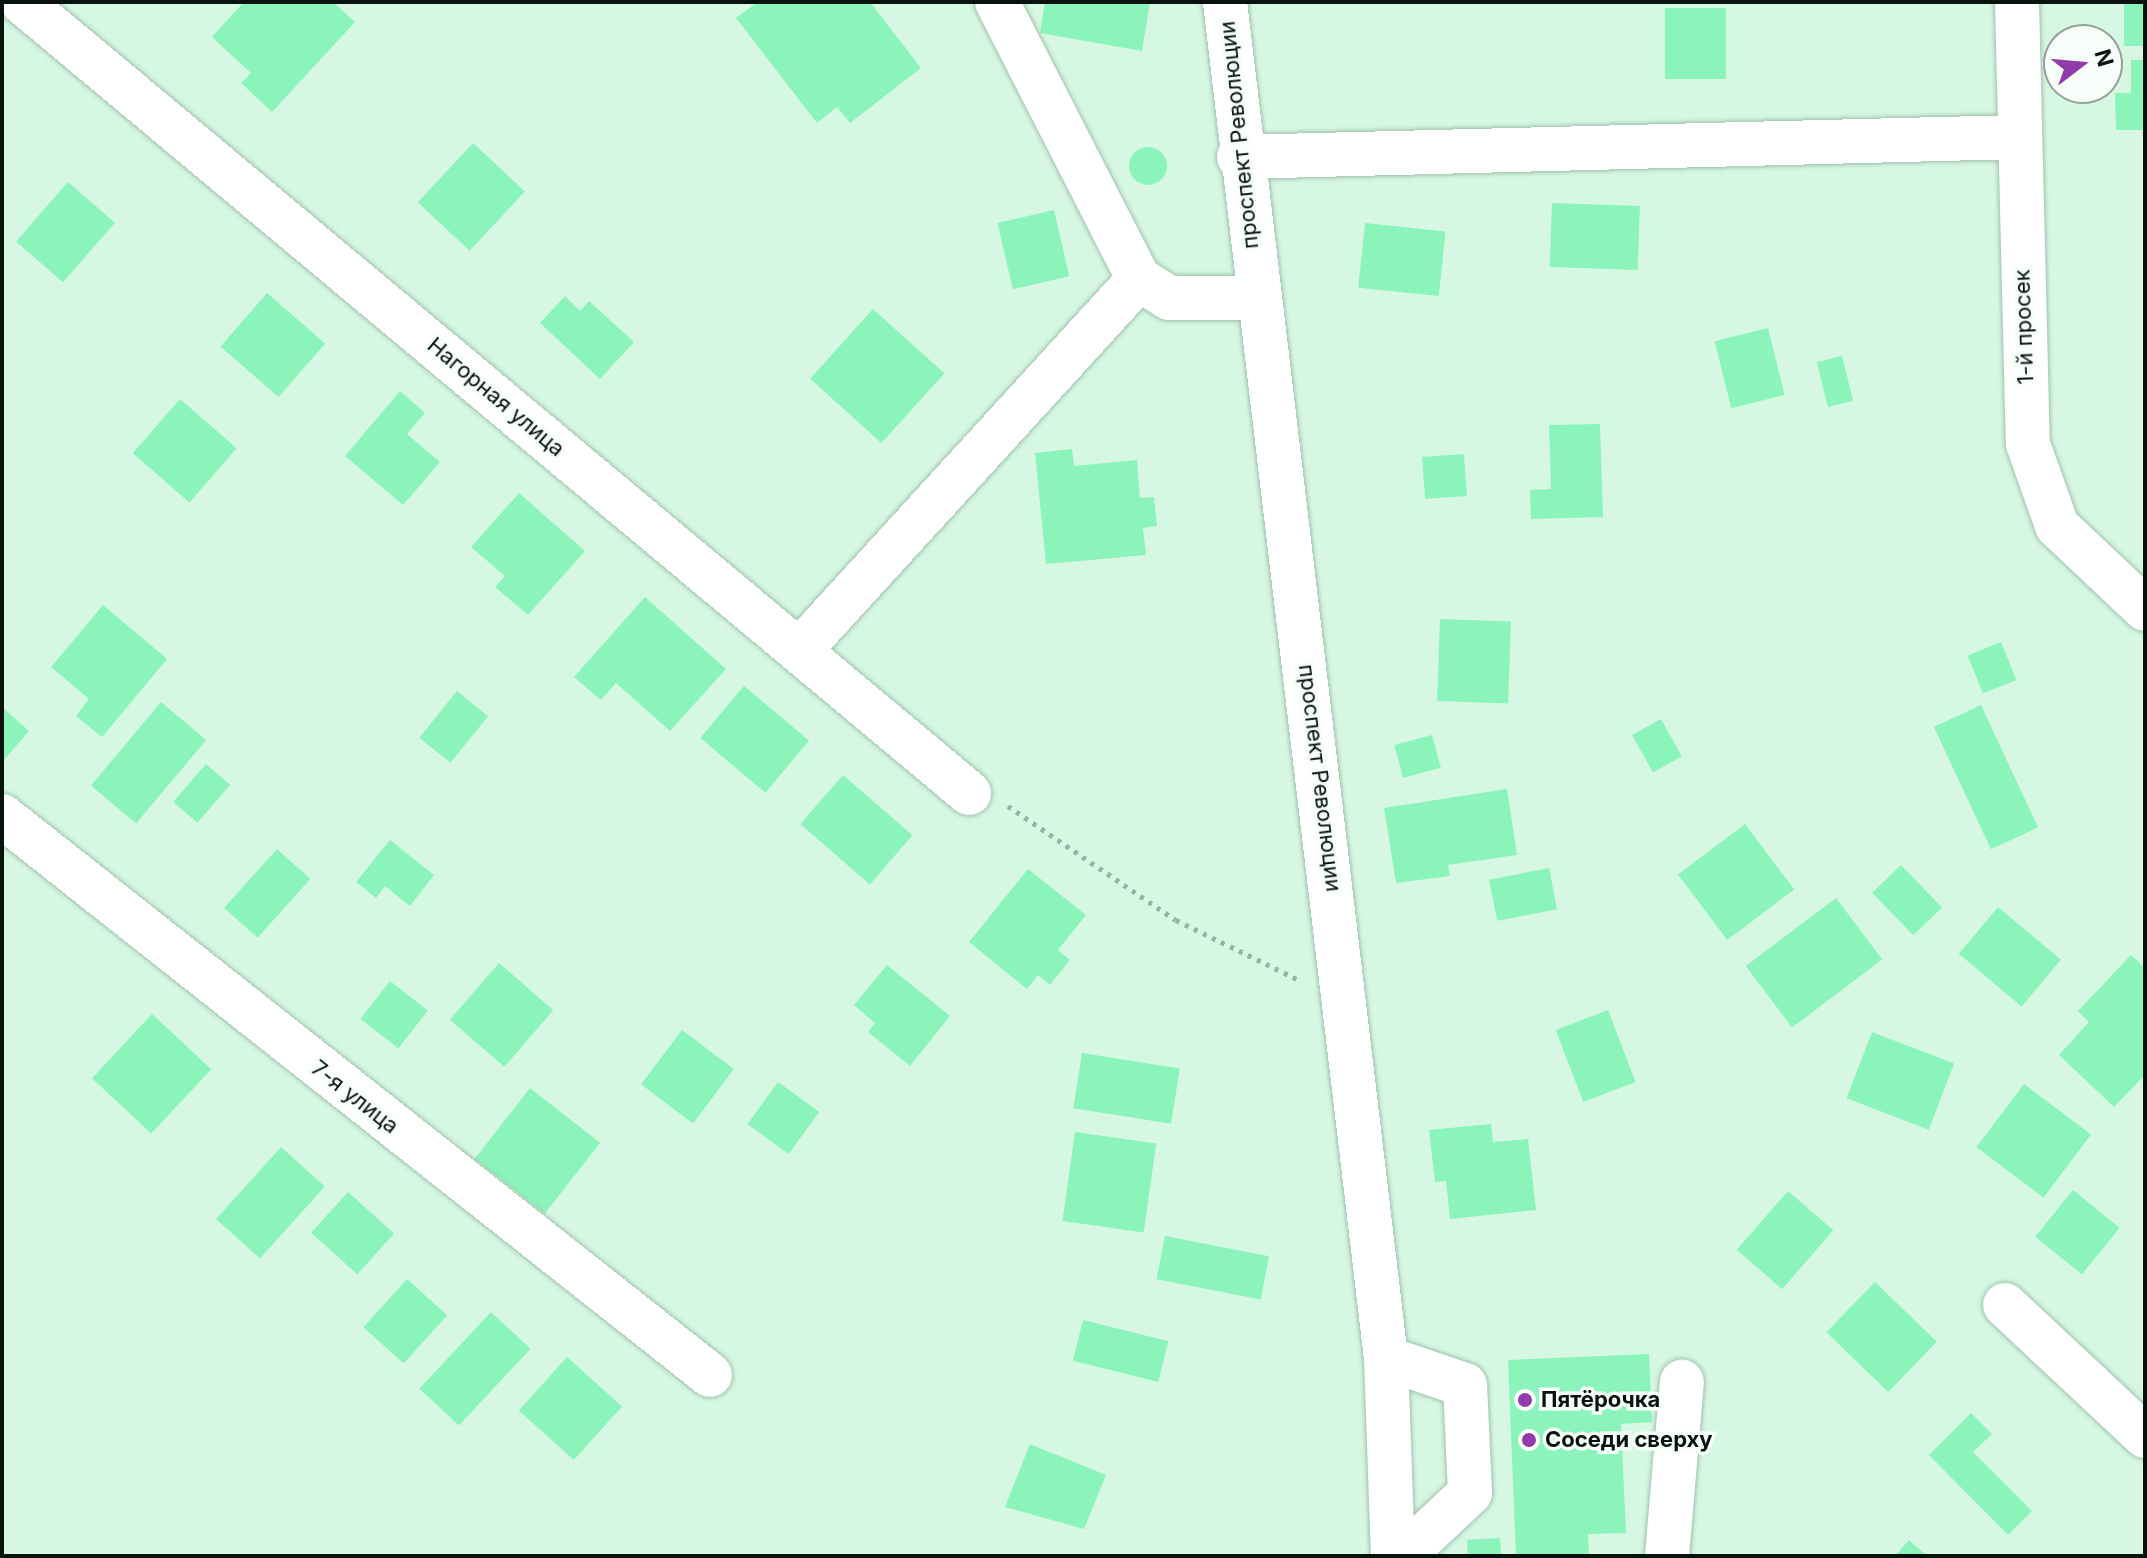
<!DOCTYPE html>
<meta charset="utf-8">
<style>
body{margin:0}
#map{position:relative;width:2147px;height:1558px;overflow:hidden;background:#d6f8e3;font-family:Inter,sans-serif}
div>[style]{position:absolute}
.building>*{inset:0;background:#8bf4ba;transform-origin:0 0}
.round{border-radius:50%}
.path>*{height:5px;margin-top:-2.5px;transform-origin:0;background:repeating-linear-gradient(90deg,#97b3a2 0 4px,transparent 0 10px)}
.roads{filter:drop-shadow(0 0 2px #a1c2ad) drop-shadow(0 0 2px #a1c2ad)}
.minor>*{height:44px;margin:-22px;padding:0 22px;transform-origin:22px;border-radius:22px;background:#fff}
.dots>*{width:22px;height:22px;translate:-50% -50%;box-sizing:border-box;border:4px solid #f7fef9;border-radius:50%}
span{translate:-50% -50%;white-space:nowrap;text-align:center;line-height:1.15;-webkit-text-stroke:7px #f7fef9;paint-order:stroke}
.street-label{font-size:22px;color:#07130c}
.poi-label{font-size:22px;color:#07130c;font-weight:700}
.left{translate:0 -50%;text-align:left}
.frame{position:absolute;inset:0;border:4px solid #07130c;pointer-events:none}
.north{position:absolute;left:2043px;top:24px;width:80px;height:80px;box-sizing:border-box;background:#f7fef9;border:2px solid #97a09a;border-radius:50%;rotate:74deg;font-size:22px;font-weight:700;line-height:32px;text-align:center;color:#07130c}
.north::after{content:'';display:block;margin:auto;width:28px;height:36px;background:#903dab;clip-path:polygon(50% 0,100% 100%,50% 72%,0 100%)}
</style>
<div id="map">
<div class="building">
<div style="clip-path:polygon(244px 2px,333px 2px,355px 22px,272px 112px,241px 83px,251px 73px,212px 37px)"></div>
<div style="clip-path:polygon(758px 2px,870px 2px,921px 68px,850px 123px,837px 107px,817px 123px,736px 18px)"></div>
<div style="clip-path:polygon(1045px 2px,1150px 2px,1142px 51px,1040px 33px)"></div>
<div style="left:2124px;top:2px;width:21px;height:44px"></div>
<div style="left:1665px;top:8px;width:61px;height:71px"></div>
<div style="clip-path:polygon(2131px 60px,2145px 60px,2145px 130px,2116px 130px,2115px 93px,2131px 93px)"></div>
<div style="left:473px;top:143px;width:71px;height:81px;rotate:43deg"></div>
<div class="round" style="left:1129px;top:147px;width:38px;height:38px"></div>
<div style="left:68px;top:182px;width:62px;height:79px;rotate:41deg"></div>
<div style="left:1552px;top:203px;width:88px;height:64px;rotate:2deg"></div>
<div style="left:1054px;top:210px;width:68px;height:58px;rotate:77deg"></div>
<div style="left:1365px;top:223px;width:81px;height:65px;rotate:6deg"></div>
<div style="left:267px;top:293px;width:77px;height:71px;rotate:41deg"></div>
<div style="clip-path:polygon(565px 296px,580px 311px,589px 301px,634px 342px,600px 379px,540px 323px)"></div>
<div style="left:873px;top:309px;width:96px;height:94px;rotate:42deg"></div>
<div style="left:1768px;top:328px;width:69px;height:55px;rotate:76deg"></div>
<div style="left:1842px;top:356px;width:46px;height:26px;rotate:76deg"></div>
<div style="clip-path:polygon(400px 391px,425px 413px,407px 434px,440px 462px,403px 505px,345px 456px)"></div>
<div style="left:180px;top:399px;width:75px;height:72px;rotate:41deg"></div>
<div style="clip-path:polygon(1600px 424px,1603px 517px,1531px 519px,1530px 490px,1551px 489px,1549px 425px)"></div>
<div style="clip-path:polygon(1072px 449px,1074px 466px,1137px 460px,1140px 498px,1154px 497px,1157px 526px,1143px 528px,1146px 555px,1046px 564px,1035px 453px)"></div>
<div style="left:1464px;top:454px;width:42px;height:42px;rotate:86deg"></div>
<div style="clip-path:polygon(519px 493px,585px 551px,528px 615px,495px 587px,505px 576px,471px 547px)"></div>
<div style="clip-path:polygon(645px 597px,726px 669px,670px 731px,616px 683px,601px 700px,574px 677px)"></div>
<div style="clip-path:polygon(103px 605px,167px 659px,102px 737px,76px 716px,89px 699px,51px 667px)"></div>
<div style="left:1440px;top:619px;width:71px;height:82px;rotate:2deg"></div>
<div style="left:2001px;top:642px;width:41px;height:36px;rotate:68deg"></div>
<div style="left:744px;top:686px;width:85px;height:68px;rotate:40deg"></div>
<div style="left:457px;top:691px;width:40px;height:60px;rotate:39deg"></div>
<div style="left:161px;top:702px;width:59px;height:109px;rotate:40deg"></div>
<div style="left:1981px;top:705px;width:135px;height:52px;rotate:65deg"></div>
<div style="clip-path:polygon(2px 707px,29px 731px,2px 762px)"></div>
<div style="left:1661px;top:719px;width:43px;height:33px;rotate:61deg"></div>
<div style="left:1432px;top:735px;width:34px;height:39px;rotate:75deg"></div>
<div style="left:206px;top:764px;width:32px;height:50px;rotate:41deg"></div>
<div style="left:843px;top:775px;width:92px;height:65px;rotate:41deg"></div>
<div style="clip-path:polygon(1507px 789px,1517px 855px,1448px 865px,1450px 876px,1396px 883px,1384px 808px)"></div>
<div style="left:1745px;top:824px;width:82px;height:84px;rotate:53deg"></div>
<div style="clip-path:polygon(390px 840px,434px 875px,410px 906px,385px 886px,376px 898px,356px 882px)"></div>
<div style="left:277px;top:849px;width:45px;height:79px;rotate:42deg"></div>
<div style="left:1901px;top:865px;width:59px;height:40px;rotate:46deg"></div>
<div style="left:1549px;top:868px;width:42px;height:61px;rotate:79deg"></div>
<div style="clip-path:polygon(1028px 869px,1086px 915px,1058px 950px,1070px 960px,1050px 985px,1038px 975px,1027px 989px,969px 942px)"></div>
<div style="left:1836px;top:898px;width:77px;height:113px;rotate:53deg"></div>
<div style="left:1998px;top:907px;width:82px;height:61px;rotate:40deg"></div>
<div style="clip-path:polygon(2131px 955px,2145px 968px,2145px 1075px,2114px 1107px,2059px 1055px,2089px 1022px,2078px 1011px)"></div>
<div style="left:499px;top:963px;width:72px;height:75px;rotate:41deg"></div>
<div style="clip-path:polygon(887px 965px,950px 1016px,910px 1066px,868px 1032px,875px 1023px,854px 1005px)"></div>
<div style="left:390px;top:981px;width:48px;height:48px;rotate:38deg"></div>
<div style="left:1608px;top:1010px;width:77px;height:56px;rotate:69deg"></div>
<div style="left:152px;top:1014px;width:81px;height:88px;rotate:43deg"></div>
<div style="left:682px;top:1030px;width:65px;height:68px;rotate:37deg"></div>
<div style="left:1872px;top:1032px;width:88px;height:71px;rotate:21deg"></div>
<div style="left:1082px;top:1053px;width:99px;height:56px;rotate:9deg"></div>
<div style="left:778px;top:1082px;width:51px;height:52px;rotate:36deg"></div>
<div style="left:2024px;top:1084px;width:84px;height:79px;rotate:37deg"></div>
<div style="left:530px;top:1088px;width:89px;height:90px;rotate:38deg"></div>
<div style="clip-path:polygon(1491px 1124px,1493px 1142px,1528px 1139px,1536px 1210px,1450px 1219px,1446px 1181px,1435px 1182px,1429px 1130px)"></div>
<div style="left:1075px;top:1132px;width:82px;height:90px;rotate:8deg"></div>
<div style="left:281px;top:1147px;width:59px;height:97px;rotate:42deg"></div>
<div style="left:2073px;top:1190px;width:60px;height:60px;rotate:39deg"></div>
<div style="left:1788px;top:1191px;width:60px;height:78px;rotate:41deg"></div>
<div style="left:348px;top:1192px;width:62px;height:55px;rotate:42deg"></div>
<div style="left:1165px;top:1236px;width:106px;height:44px;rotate:11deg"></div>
<div style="left:407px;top:1279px;width:54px;height:65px;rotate:42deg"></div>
<div style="left:1875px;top:1282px;width:86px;height:70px;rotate:44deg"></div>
<div style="left:491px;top:1312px;width:54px;height:105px;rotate:43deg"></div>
<div style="left:1083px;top:1320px;width:88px;height:42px;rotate:14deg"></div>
<div style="clip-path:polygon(1649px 1354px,1652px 1422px,1621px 1424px,1626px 1533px,1588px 1534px,1589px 1556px,1516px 1556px,1508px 1360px)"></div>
<div style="left:567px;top:1357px;width:74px;height:72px;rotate:42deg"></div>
<div style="clip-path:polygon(1971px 1413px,1992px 1434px,1973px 1452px,2032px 1511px,2008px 1535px,1929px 1455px)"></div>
<div style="clip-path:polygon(1030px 1444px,1106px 1475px,1084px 1529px,1005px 1507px)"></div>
<div style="left:1500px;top:1538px;width:18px;height:33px;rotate:87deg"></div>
<div style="clip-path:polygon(1909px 1540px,1927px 1556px,1895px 1556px)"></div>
</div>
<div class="path">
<div style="left:1008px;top:806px;width:203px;rotate:34.2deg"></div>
<div style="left:1176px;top:920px;width:139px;rotate:26deg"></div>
</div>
<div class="roads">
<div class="minor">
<div style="left:22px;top:2px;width:1234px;rotate:39.87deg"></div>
<div style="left:997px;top:2px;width:311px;rotate:62.9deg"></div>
<div style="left:1139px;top:279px;width:36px;rotate:32deg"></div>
<div style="left:1169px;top:298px;width:89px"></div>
<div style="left:1225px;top:2px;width:1366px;rotate:83.23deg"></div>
<div style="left:1386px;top:1358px;width:198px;rotate:88deg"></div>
<div style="left:2017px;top:2px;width:442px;rotate:88.6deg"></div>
<div style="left:2028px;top:444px;width:87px;rotate:70.5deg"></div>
<div style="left:2057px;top:526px;width:121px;rotate:43.3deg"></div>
<div style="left:1239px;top:157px;width:778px;rotate:-1.47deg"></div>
<div style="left:800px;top:650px;width:503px;rotate:-47.58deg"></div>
<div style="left:2px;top:816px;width:902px;rotate:38.29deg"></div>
<div style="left:2005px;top:1305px;width:192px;rotate:43.1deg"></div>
<div style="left:1386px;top:1358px;width:83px;rotate:18.9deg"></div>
<div style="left:1465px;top:1385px;width:108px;rotate:87.3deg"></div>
<div style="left:1470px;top:1493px;width:92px;rotate:136.8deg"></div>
<div style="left:1667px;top:1556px;width:175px;rotate:-85.1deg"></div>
</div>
</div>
<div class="dots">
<div style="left:1525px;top:1400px;background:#903dab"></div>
<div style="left:1529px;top:1440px;background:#903dab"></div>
</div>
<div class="street-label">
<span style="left:1239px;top:135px;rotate:-96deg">проспект Революции</span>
<span style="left:2024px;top:327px;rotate:-92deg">1-й просек</span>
<span style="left:496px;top:397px;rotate:40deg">Нагорная улица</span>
<span style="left:1320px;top:778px;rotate:83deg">проспект Революции</span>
<span style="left:355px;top:1097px;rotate:38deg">7-я улица</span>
</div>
<div class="poi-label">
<span class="left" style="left:1541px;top:1400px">Пятёрочка</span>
<span class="left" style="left:1545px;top:1440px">Соседи сверху</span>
</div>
<div class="frame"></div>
<div class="north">N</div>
</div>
